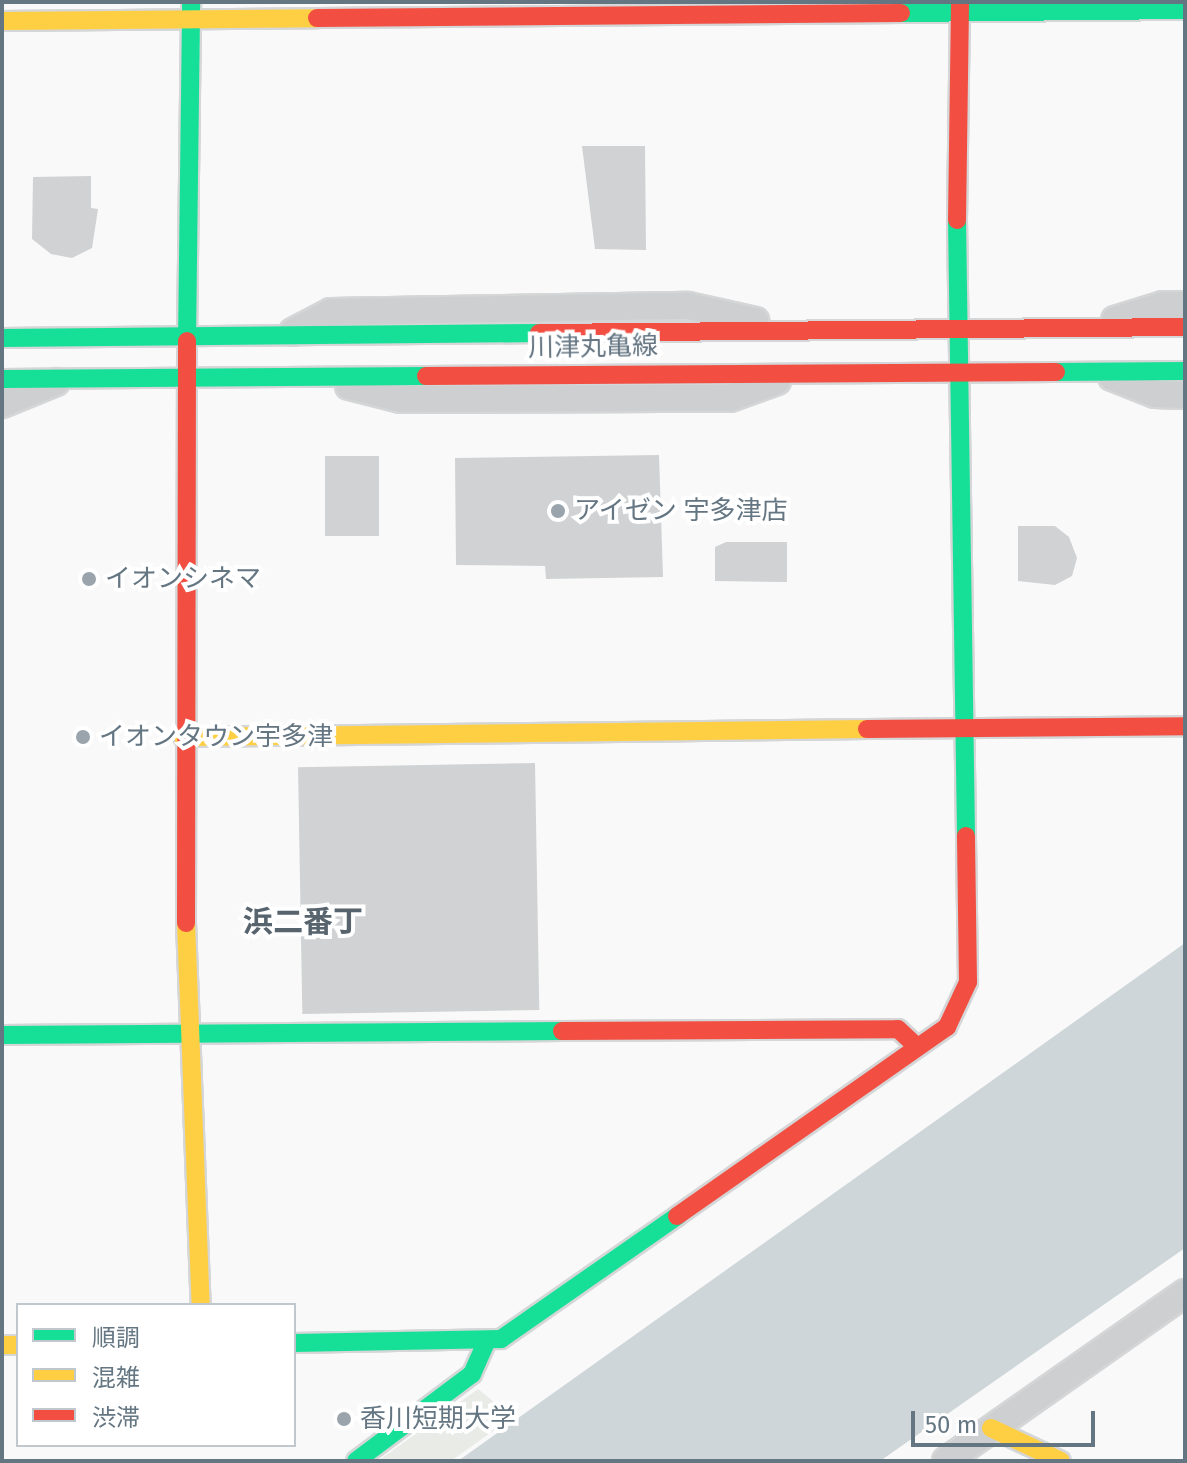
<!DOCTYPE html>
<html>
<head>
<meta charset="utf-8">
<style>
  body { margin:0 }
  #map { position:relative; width:1187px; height:1463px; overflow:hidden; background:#f9f9f9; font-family:"Fira Sans","Noto Sans JP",sans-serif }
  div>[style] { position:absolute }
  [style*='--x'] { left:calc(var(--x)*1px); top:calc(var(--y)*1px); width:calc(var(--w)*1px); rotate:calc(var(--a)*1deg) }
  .green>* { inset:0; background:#e8ebe6 }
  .water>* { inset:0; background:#ced6d9 }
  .building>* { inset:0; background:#d0d2d3; transform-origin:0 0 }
  .roads { filter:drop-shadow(2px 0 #d5d6d7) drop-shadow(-2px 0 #d5d6d7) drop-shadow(0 2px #d5d6d7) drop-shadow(0 -2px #d5d6d7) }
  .street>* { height:26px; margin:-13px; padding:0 13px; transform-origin:13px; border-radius:13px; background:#cecfd0 }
  .fast>* { height:18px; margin:-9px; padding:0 9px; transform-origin:9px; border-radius:9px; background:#16e098 }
  .slow>* { height:18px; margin:-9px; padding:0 9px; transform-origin:9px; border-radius:9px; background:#ffcf43 }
  .jam>* { height:18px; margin:-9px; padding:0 9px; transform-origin:9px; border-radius:9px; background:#f24e42 }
  .dots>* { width:22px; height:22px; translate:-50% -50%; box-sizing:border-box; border:4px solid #fff; border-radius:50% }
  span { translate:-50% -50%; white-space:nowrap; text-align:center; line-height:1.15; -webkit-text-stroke:8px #fff; paint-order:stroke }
  .street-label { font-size:26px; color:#657683 }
  .poi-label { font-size:26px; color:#657683 }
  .left { translate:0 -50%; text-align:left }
  .quarter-label { font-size:30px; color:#57646e; font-weight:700 }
  .frame { position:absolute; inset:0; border:4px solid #657683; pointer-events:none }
  .legend { position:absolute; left:16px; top:1303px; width:280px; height:144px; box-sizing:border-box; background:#fff; border:2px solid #c1c8cd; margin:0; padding:10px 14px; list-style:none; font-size:24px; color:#657683 }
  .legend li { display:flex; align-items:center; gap:16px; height:40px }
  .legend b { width:40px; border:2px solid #c1c8cd }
  .scale { position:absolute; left:911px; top:1411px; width:184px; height:36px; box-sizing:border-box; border:4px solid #657683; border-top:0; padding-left:10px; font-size:24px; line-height:28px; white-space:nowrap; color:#657683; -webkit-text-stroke:6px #fff; paint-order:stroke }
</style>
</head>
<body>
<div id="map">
  <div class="green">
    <div style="clip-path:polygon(478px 1389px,505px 1411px,507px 1421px,451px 1461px,378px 1461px)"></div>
  </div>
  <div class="water">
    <div style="clip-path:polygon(1185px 943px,1185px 1248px,880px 1461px,458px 1461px)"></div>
  </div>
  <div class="building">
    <div style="clip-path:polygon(582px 146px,645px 146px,646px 250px,595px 249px)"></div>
    <div style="clip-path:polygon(91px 176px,91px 208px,98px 209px,92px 248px,72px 258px,51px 254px,32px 239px,33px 177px)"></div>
    <div style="clip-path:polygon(659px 455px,663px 577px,546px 579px,545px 566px,456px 565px,455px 458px)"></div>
    <div style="left:379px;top:456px;width:80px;height:54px;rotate:90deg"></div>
    <div style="clip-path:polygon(1018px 526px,1055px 526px,1069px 537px,1077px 558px,1072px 576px,1055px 585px,1018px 581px)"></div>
    <div style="clip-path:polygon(726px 542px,787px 542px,787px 582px,715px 581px,715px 547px)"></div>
    <div style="left:535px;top:763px;width:247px;height:237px;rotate:89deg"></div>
  </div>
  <div class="roads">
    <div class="street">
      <div style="--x:1115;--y:320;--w:50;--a:-17.4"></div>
      <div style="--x:1163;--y:305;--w:22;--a:0"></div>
      <div style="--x:293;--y:332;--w:43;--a:-27.8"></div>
      <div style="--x:331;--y:312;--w:357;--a:-1"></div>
      <div style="--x:688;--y:306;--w:69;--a:12.6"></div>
      <div style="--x:1112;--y:377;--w:46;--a:21.6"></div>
      <div style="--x:1155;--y:394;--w:30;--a:2"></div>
      <div style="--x:349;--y:386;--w:54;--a:14"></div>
      <div style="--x:401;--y:399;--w:329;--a:-0.2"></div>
      <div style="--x:730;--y:398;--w:50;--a:-19.9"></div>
      <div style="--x:2;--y:404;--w:58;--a:-22.2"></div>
      <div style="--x:946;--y:1461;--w:292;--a:-35.1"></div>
    </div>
    <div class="fast">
      <div style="--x:901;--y:13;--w:284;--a:-0.6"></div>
      <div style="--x:957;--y:220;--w:616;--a:89.16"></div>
      <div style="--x:2;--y:338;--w:537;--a:-0.53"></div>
      <div style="--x:187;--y:341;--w:339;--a:-89.3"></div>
      <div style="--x:1056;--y:372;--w:129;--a:-0.4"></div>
      <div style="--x:2;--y:379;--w:424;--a:-0.4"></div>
      <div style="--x:2;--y:1035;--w:560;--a:-0.41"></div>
      <div style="--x:294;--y:1343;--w:207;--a:-1.1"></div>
      <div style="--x:501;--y:1339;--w:215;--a:-34.9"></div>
      <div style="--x:356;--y:1461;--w:145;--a:-36.9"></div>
      <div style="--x:472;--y:1374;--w:36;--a:-66"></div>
    </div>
    <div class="slow">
      <div style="--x:2;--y:21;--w:315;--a:-0.5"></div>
      <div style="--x:183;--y:737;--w:684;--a:-0.67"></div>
      <div style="--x:186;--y:923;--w:382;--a:87.8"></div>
      <div style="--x:2;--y:1345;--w:16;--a:0"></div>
      <div style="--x:991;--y:1428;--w:77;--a:25.2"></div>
    </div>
    <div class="jam">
      <div style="--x:317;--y:18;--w:584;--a:-0.49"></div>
      <div style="--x:957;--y:220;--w:218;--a:-89.2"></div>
      <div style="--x:539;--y:333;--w:646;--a:-0.53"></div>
      <div style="--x:426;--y:376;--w:630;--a:-0.36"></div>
      <div style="--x:867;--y:729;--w:318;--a:-0.5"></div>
      <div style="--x:186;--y:923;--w:582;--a:-89.9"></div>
      <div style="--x:562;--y:1031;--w:336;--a:-0.3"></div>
      <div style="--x:898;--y:1029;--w:26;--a:43"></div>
      <div style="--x:677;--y:1216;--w:330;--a:-35"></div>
      <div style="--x:947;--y:1027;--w:50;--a:-65"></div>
      <div style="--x:968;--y:982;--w:146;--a:-90.8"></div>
    </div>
  </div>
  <div class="dots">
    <div style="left:558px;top:511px;background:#99a4ac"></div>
    <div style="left:89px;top:579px;background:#99a4ac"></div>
    <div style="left:83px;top:737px;background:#99a4ac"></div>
    <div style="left:344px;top:1419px;background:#99a4ac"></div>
  </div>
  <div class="street-label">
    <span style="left:593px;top:347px;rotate:-1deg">川津丸亀線</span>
  </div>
  <div class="poi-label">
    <span class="left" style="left:574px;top:511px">アイゼン 宇多津店</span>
    <span class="left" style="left:105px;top:579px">イオンシネマ</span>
    <span class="left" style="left:99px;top:737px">イオンタウン宇多津</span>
    <span class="left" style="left:360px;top:1419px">香川短期大学</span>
  </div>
  <div class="quarter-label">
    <span style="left:303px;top:922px">浜二番丁</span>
  </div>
  <div class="frame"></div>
  <ul class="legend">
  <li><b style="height:10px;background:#16e098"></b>順調</li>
  <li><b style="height:10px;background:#ffcf43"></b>混雑</li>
  <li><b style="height:10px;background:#f24e42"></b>渋滞</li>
  </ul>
  <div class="scale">50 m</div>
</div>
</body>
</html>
